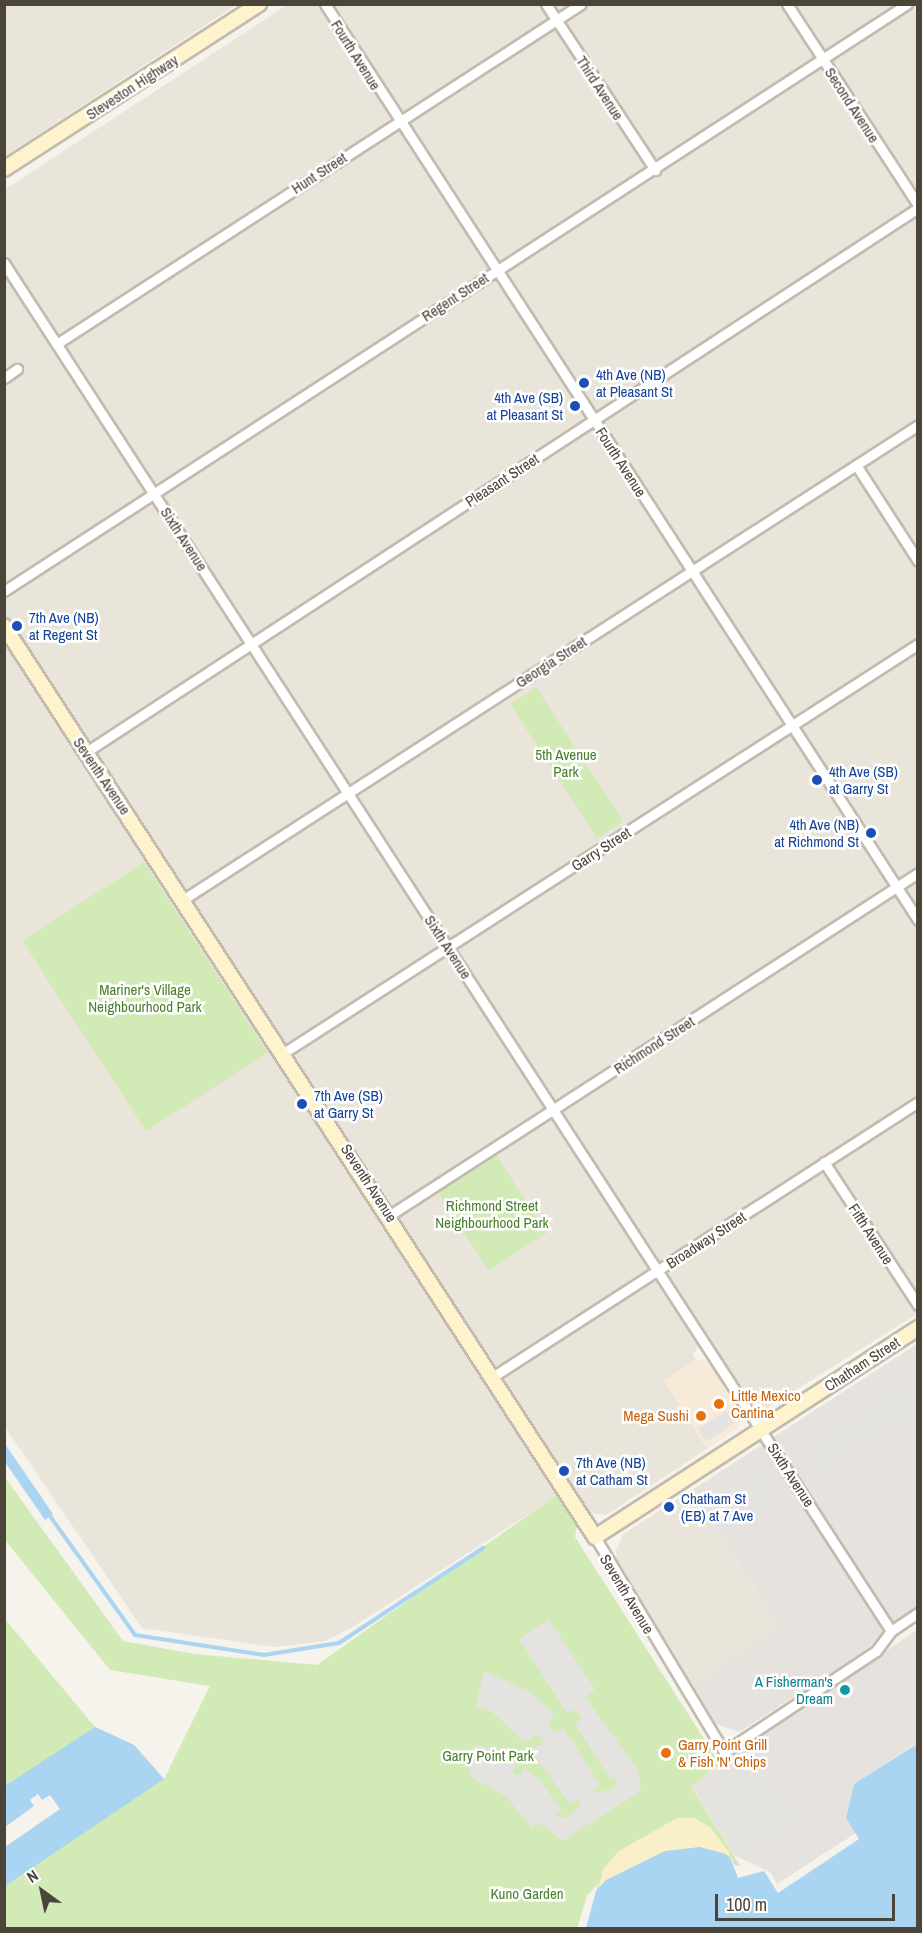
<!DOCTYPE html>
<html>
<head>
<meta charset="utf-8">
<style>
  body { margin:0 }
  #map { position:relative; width:922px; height:1933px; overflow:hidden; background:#f6f3ec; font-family:"Archivo Narrow",sans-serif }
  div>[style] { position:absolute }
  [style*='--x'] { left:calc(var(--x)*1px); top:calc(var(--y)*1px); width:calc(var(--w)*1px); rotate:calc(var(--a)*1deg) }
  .residential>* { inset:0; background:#eae5da }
  .commercial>* { inset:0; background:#f7ead8 }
  .industrial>* { inset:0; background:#e6e2dd }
  .green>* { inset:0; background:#d2eab5; transform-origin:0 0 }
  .sand>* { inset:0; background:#f9efc9 }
  .parking>* { inset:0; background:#e5e3e0; transform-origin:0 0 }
  .water>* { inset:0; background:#a9d4f2 }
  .pier>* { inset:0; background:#f6f3ec }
  .stream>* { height:4px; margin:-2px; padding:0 2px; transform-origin:2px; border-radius:2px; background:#a9d4f2 }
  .roads { filter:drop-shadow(2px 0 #c2bbae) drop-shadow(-2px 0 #c2bbae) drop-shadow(0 2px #c2bbae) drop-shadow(0 -2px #c2bbae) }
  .street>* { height:9px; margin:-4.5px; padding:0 4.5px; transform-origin:4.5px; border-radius:4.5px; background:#fff }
  .secondary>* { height:14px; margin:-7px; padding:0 7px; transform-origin:7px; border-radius:7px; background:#fff3cd }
  .dots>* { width:16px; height:16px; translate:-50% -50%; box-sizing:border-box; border:3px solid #fff; border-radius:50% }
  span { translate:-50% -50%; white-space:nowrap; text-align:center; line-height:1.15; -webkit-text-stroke:5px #fff; paint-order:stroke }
  .street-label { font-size:15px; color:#4b4439 }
  .transit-label { font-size:15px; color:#164399 }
  .left { translate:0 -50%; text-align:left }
  .right { translate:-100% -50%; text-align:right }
  .park-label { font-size:15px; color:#4a7f2a }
  .food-label { font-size:15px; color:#c56008 }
  .culture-label { font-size:15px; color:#0d838f }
  .frame { position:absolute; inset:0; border:6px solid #4b4439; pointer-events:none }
  .north { position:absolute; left:12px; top:1861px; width:60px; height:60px; -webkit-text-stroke:4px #fff; paint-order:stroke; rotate:327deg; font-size:16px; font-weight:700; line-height:24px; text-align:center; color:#4b4439 }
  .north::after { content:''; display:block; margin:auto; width:21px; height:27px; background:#4b4439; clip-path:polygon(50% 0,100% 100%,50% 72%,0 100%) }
  .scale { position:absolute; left:715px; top:1894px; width:180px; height:27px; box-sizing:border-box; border:3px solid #4b4439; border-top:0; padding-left:8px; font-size:18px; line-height:21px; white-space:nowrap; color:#4b4439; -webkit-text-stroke:4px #fff; paint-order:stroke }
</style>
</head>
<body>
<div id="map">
  <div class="residential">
    <div style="clip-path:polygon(5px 4px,236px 4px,236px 5px,5px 156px)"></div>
    <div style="clip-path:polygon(287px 5px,917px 5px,917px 1314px,767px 1408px,751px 1400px,708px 1339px,699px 1343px,693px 1355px,696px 1360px,664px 1380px,707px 1449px,606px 1515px,591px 1513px,571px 1487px,351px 1628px,325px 1641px,275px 1647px,142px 1628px,5px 1427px,4px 190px)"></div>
    <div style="clip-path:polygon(692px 1490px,781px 1627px,690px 1688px,617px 1571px,616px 1551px,623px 1534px)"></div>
  </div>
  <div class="commercial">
    <div style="clip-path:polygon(696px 1360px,710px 1361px,741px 1419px,737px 1429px,707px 1449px,664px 1380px)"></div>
  </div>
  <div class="industrial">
    <div style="clip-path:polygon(917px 1344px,917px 1626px,908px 1611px,860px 1655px,739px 1732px,715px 1724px,690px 1688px,780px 1626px,692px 1490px)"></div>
    <div style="clip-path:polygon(917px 1630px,917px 1743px,854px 1784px,846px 1818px,856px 1833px,777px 1884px,771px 1873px,734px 1855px,691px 1785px)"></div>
  </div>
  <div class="green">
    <div style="left:536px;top:687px;width:160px;height:31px;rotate:57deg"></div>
    <div style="left:144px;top:862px;width:227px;height:145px;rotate:57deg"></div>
    <div style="left:496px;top:1155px;width:93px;height:69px;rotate:57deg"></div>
    <div style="clip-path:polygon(4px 1476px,123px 1641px,194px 1654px,317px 1665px,558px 1494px,577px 1524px,575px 1537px,720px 1764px,691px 1786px,744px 1872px,606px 1880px,590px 1897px,580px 1928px,5px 1928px,5px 1619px,95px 1727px,134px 1745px,164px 1779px,210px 1686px,110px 1670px,5px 1540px)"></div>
  </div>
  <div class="sand">
    <div style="clip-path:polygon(677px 1818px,694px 1818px,710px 1827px,730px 1853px,728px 1858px,586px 1928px,604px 1868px,619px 1851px)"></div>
  </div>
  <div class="parking">
    <div style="clip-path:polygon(917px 1372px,917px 1413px,816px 1478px,799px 1451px)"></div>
    <div style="left:726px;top:1411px;width:15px;height:33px;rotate:58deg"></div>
    <div style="left:764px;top:1466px;width:36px;height:72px;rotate:56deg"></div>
    <div style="clip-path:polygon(549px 1619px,595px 1690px,585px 1697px,638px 1770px,641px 1791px,562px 1841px,541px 1823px,532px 1828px,506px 1796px,472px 1778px,469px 1769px,474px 1744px,490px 1749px,517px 1763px,512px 1772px,518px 1776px,525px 1768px,540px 1780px,562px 1810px,554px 1815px,566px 1818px,581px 1806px,577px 1800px,570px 1804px,531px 1751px,543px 1742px,537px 1734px,524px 1742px,492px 1712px,476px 1706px,484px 1671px,529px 1691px,554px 1714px,548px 1722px,554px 1733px,564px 1728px,600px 1785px,593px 1790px,596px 1794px,615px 1787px,616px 1776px,610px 1779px,575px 1724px,582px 1719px,575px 1709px,567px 1713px,519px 1639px)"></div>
    <div style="left:757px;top:1749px;width:84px;height:71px;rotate:57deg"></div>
  </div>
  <div class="water">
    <div style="clip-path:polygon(5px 1444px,53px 1514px,45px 1520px,5px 1462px)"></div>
    <div style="clip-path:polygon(95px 1727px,134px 1745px,164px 1779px,5px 1886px,5px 1786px)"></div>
    <div style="clip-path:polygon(917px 1744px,917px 1928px,580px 1928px,590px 1897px,606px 1880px,665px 1851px,700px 1847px,726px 1854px,744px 1872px,764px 1871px,778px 1893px,859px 1839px,846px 1818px,854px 1784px)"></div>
  </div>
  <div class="pier">
    <div style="clip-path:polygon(38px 1794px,42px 1800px,50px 1795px,60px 1809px,5px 1847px,5px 1827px,34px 1806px,30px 1800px)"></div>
    <div style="clip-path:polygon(729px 1855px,735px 1865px,764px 1871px,738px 1878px)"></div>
    <div style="clip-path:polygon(598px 1884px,586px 1928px,577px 1928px,587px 1896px)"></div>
  </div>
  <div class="stream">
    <div style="--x:47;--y:1512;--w:151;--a:54.4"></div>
    <div style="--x:135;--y:1635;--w:131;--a:8.8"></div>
    <div style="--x:264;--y:1655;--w:76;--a:-9.1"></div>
    <div style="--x:339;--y:1643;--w:173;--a:-33.4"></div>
  </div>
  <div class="roads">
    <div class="street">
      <div style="--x:325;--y:4;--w:1091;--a:57.08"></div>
      <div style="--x:546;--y:4;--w:199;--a:56.7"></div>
      <div style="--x:787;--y:4;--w:240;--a:56.9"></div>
      <div style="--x:4;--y:263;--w:1630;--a:57.04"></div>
      <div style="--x:58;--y:343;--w:623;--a:-32.95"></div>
      <div style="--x:4;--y:378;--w:16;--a:-35"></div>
      <div style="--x:856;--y:465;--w:114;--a:57.1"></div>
      <div style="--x:4;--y:591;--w:1077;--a:-33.03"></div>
      <div style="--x:86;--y:752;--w:994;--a:-33.18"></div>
      <div style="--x:184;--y:899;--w:874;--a:-32.85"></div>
      <div style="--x:285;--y:1052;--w:753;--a:-32.8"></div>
      <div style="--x:824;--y:1162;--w:171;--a:56.7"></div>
      <div style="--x:390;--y:1215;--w:629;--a:-32.93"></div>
      <div style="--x:494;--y:1376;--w:505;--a:-32.87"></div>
      <div style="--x:595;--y:1537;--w:251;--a:59"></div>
      <div style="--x:724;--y:1752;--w:182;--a:-33.6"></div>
      <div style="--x:876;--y:1651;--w:25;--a:-53"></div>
      <div style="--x:891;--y:1631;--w:32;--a:-34"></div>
    </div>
    <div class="secondary">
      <div style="--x:4;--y:169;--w:304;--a:-32.9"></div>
      <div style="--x:4;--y:626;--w:1086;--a:57.03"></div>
      <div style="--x:595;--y:1537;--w:385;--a:-32.9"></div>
    </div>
  </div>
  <div class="dots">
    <div style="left:584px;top:383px;background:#1a4fb4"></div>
    <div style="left:575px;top:406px;background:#1a4fb4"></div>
    <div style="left:17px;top:626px;background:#1a4fb4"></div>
    <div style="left:817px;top:780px;background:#1a4fb4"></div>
    <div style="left:871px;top:833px;background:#1a4fb4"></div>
    <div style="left:302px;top:1104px;background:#1a4fb4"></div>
    <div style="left:719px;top:1404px;background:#e8710a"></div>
    <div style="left:701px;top:1416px;background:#e8710a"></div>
    <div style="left:564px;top:1471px;background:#1a4fb4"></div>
    <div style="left:669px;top:1507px;background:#1a4fb4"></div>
    <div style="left:845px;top:1690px;background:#0f9aa8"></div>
    <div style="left:666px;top:1753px;background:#e8710a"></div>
  </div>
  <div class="street-label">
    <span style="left:356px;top:55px;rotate:58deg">Fourth Avenue</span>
    <span style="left:132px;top:87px;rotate:-33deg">Steveston Highway</span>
    <span style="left:600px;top:88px;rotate:57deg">Third Avenue</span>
    <span style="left:852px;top:105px;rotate:57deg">Second Avenue</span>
    <span style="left:319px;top:173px;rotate:-33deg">Hunt Street</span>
    <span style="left:455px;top:297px;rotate:-33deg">Regent Street</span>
    <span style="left:621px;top:462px;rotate:57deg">Fourth Avenue</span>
    <span style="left:502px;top:480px;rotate:-33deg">Pleasant Street</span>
    <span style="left:184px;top:539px;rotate:57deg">Sixth Avenue</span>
    <span style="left:551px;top:662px;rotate:-33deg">Georgia Street</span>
    <span style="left:102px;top:776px;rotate:56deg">Seventh Avenue</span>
    <span style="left:601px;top:849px;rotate:-33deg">Garry Street</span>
    <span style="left:448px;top:947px;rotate:57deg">Sixth Avenue</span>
    <span style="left:654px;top:1045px;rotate:-33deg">Richmond Street</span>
    <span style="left:369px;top:1183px;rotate:57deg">Seventh Avenue</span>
    <span style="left:871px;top:1234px;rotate:57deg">Fifth Avenue</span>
    <span style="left:706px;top:1240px;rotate:-33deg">Broadway Street</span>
    <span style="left:862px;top:1364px;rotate:-33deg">Chatham Street</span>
    <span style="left:791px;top:1475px;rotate:57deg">Sixth Avenue</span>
    <span style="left:627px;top:1594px;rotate:59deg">Seventh Avenue</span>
  </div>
  <div class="transit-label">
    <span class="left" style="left:596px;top:383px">4th Ave (NB)<br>at Pleasant St</span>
    <span class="right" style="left:563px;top:406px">4th Ave (SB)<br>at Pleasant St</span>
    <span class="left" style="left:29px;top:626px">7th Ave (NB)<br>at Regent St</span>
    <span class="left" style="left:829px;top:780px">4th Ave (SB)<br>at Garry St</span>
    <span class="right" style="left:859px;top:833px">4th Ave (NB)<br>at Richmond St</span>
    <span class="left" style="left:314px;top:1104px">7th Ave (SB)<br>at Garry St</span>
    <span class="left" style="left:576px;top:1471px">7th Ave (NB)<br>at Catham St</span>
    <span class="left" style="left:681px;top:1507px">Chatham St<br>(EB) at 7 Ave</span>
  </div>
  <div class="park-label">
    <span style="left:566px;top:763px">5th Avenue<br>Park</span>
    <span style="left:145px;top:998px">Mariner's Village<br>Neighbourhood Park</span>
    <span style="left:492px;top:1214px">Richmond Street<br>Neighbourhood Park</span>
    <span style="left:488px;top:1756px">Garry Point Park</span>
    <span style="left:527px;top:1894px">Kuno Garden</span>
  </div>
  <div class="food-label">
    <span class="left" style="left:731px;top:1404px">Little Mexico<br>Cantina</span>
    <span class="right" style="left:689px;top:1416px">Mega Sushi</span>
    <span class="left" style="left:678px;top:1753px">Garry Point Grill<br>&amp; Fish 'N' Chips</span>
  </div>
  <div class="culture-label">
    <span class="right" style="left:833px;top:1690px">A Fisherman's<br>Dream</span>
  </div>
  <div class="frame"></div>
  <div class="north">N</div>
  <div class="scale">100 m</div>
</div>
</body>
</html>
